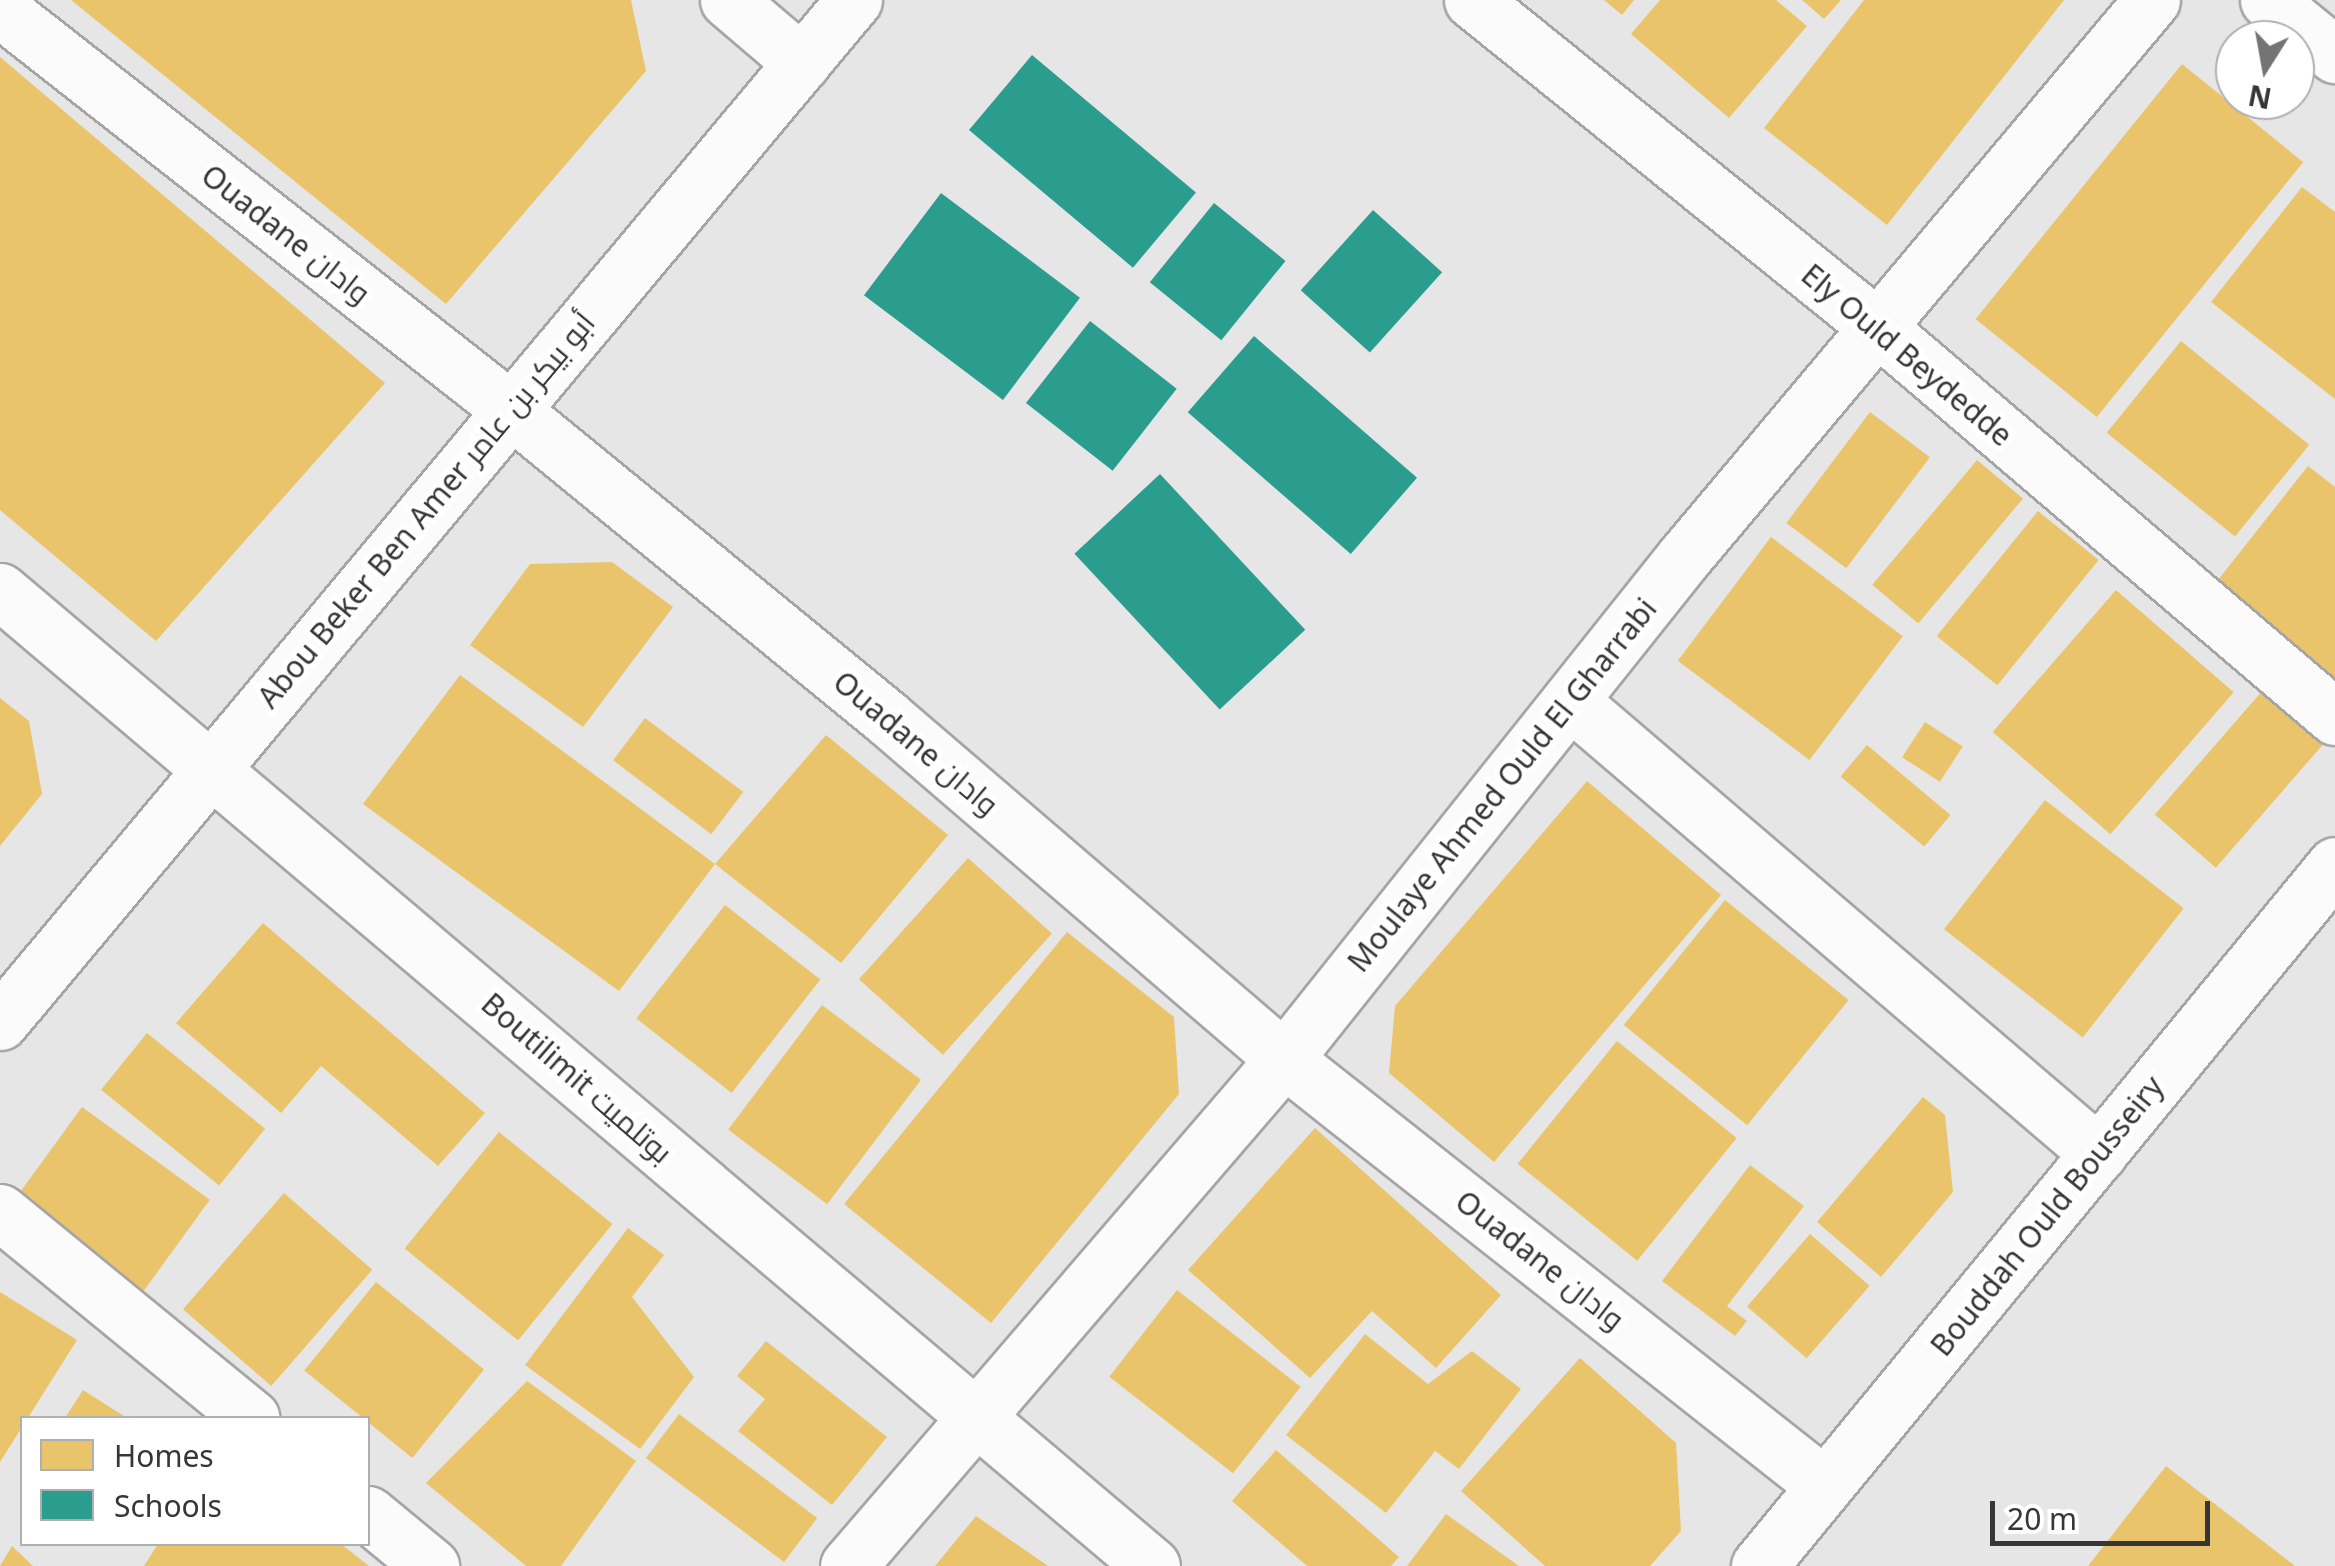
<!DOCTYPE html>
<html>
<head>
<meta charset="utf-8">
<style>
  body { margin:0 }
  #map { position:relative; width:2335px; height:1566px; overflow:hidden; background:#e7e6e7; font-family:"Noto Sans",Cairo,sans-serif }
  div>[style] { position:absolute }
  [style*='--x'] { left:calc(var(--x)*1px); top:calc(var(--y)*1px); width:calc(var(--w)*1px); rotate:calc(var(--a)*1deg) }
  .homes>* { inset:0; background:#e9c46a; transform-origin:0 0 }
  .schools>* { inset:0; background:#2a9d8f; transform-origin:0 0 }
  .roads { filter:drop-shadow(2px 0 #a6a5a6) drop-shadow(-2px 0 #a6a5a6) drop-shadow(0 2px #a6a5a6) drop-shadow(0 -2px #a6a5a6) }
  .minor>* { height:55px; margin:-27.5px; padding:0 27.5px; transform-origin:27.5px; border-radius:27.5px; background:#fbfbfb }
  .tertiary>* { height:55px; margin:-27.5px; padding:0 27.5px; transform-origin:27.5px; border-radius:27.5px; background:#fbfbfb }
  span { translate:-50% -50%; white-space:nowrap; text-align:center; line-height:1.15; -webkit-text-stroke:10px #fff; paint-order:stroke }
  .street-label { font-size:30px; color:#363637 }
  .legend { position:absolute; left:20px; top:1416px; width:350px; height:130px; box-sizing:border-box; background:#fff; border:2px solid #afafaf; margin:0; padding:12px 18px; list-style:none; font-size:30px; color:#363637 }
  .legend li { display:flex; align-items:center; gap:20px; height:50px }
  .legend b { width:50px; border:2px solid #afafaf }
  .north { position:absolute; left:2215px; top:20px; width:100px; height:100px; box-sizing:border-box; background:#fff; border:2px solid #afafaf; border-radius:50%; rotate:191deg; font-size:28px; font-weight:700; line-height:40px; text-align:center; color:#363637 }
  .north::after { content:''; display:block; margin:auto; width:35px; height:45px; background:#747475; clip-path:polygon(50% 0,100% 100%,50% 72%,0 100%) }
  .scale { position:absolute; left:1990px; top:1501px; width:220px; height:45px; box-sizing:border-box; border:5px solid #363637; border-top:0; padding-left:12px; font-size:30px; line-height:35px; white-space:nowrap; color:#363637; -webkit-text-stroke:8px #fff; paint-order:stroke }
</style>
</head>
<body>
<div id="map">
  <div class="homes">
    <div style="clip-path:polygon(71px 0,631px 0,646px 71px,446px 304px)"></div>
    <div style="clip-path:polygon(1604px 0,1634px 0,1622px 15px)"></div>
    <div style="clip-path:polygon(1660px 0,1776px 0,1807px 26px,1729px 118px,1631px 34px)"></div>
    <div style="clip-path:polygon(1802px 0,1841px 0,1824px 19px)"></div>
    <div style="clip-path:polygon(1864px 0,2064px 0,1887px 225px,1764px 128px)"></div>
    <div style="clip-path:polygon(0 57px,385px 383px,156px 641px,0 510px)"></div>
    <div style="left:2182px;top:64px;width:156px;height:328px;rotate:39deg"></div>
    <div style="clip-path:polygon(2302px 187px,2335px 212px,2335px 399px,2211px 302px)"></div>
    <div style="left:2181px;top:341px;width:165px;height:118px;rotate:39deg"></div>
    <div style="left:1870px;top:412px;width:75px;height:139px;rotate:37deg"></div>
    <div style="left:1977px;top:460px;width:60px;height:163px;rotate:40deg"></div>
    <div style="clip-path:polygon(2308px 466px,2335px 487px,2335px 679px,2214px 585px)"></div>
    <div style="left:2038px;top:511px;width:78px;height:161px;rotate:39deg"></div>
    <div style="left:1771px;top:537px;width:165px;height:155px;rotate:37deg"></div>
    <div style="clip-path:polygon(612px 562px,673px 607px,583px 727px,470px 645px,530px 564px)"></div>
    <div style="left:2116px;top:590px;width:156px;height:188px;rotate:41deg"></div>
    <div style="clip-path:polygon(460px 675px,715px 864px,826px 735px,948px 835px,841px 963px,715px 864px,619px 991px,363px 804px)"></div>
    <div style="left:2263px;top:690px;width:81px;height:165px;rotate:41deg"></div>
    <div style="clip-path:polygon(0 698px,29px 721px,42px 794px,0 846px)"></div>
    <div style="left:645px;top:718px;width:123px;height:53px;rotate:37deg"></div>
    <div style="left:1925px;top:722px;width:45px;height:42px;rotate:33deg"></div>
    <div style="left:1867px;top:745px;width:109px;height:41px;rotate:40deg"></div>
    <div style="clip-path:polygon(1587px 781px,1721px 895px,1494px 1162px,1389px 1073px,1395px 1006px)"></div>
    <div style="left:2045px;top:800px;width:176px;height:164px;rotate:38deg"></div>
    <div style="left:968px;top:858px;width:113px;height:163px;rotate:42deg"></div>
    <div style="left:1725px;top:900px;width:159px;height:161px;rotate:39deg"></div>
    <div style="left:725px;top:905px;width:121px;height:144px;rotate:38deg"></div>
    <div style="clip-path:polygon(263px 923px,485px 1113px,438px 1166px,321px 1066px,281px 1113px,176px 1023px)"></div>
    <div style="clip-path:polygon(1067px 932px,1174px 1017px,1179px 1094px,991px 1323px,844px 1204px)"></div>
    <div style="left:822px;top:1005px;width:124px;height:156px;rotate:37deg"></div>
    <div style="left:147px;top:1033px;width:152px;height:73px;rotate:39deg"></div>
    <div style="left:1617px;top:1041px;width:154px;height:158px;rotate:39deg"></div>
    <div style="clip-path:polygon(1923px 1097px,1945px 1115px,1953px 1192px,1881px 1277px,1817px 1222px)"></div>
    <div style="left:82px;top:1107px;width:158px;height:133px;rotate:36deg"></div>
    <div style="clip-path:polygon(1315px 1128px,1501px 1295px,1436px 1368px,1372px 1311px,1310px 1378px,1188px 1270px)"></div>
    <div style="left:499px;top:1132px;width:146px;height:150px;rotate:39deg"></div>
    <div style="clip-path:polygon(1750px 1165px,1804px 1206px,1727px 1306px,1747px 1321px,1735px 1336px,1662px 1281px)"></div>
    <div style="left:284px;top:1193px;width:117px;height:154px;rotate:41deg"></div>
    <div style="clip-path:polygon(628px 1228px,664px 1255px,632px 1297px,694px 1377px,640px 1449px,525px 1365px)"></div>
    <div style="left:1810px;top:1234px;width:79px;height:96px;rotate:41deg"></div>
    <div style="left:376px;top:1282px;width:139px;height:114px;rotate:39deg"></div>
    <div style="left:1177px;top:1290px;width:157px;height:110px;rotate:38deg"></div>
    <div style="clip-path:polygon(0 1292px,77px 1340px,0 1462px)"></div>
    <div style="clip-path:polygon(1365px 1334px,1428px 1384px,1472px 1351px,1521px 1389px,1459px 1469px,1435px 1451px,1386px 1513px,1286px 1435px)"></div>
    <div style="clip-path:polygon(766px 1341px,887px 1437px,832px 1505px,738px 1431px,765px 1399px,737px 1376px)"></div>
    <div style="clip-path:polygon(1580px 1358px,1676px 1443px,1681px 1531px,1650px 1566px,1545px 1566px,1461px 1491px)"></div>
    <div style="clip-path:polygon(527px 1381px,636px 1461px,561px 1566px,526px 1566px,426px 1483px)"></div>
    <div style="clip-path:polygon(83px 1390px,127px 1418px,65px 1418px)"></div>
    <div style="left:679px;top:1414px;width:173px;height:55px;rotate:37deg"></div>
    <div style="clip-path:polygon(1276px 1450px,1399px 1557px,1391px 1566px,1307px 1566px,1232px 1501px)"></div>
    <div style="clip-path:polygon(2166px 1466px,2295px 1566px,2088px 1566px)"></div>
    <div style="clip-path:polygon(1446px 1514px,1519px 1566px,1407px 1566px)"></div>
    <div style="clip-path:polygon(976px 1516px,1048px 1566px,935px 1566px)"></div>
    <div style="clip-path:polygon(158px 1544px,341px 1544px,369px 1566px,144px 1566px)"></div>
    <div style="clip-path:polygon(12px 1546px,33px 1566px,0 1566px)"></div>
  </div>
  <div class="schools">
    <div style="left:1032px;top:55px;width:214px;height:98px;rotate:40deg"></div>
    <div style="left:941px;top:193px;width:174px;height:128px;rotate:37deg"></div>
    <div style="left:1214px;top:203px;width:92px;height:102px;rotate:39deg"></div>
    <div style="left:1373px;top:210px;width:93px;height:108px;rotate:42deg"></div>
    <div style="left:1090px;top:321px;width:110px;height:104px;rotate:38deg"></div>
    <div style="left:1254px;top:336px;width:216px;height:101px;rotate:41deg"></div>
    <div style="left:1160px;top:474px;width:213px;height:117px;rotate:47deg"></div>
  </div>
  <div class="roads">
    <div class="minor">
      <div style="--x:728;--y:0;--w:97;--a:40.4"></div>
      <div style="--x:1472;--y:0;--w:519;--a:38.9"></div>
      <div style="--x:1876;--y:326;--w:603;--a:40.43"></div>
      <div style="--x:2268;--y:0;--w:87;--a:39.4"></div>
      <div style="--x:0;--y:9;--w:650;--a:38.12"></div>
      <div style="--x:511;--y:410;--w:485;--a:39.3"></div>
      <div style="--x:886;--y:717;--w:525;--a:40.67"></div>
      <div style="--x:1284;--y:1059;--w:689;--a:38.28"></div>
      <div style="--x:0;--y:591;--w:1509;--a:40.24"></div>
      <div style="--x:1570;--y:701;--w:696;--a:40.57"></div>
      <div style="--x:0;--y:1212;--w:325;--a:39.3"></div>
      <div style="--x:368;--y:1514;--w:82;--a:39.5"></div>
      <div style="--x:848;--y:1566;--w:669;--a:-49.31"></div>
      <div style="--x:1284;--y:1059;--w:643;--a:-51.44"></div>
      <div style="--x:1685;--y:556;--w:726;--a:-49.97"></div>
      <div style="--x:1759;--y:1566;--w:907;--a:-50.59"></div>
    </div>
    <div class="tertiary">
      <div style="--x:0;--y:1022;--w:1332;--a:-50.12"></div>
    </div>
  </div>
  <div class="street-label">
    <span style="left:286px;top:234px;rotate:38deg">Ouadane وادان</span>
    <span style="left:1907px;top:355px;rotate:40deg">Ely Ould Beydedde</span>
    <span style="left:426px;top:510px;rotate:-50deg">Abou Beker Ben Amer أبو بيكر بن عامر</span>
    <span style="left:916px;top:743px;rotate:40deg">Ouadane وادان</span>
    <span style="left:1502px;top:785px;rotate:-51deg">Moulaye Ahmed Ould El Gharrabi</span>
    <span style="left:577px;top:1078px;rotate:41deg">Boutilimit بوتلميت</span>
    <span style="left:2047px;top:1216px;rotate:-51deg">Bouddah Ould Bousseiry</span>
    <span style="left:1540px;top:1260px;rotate:38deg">Ouadane وادان</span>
  </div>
  <ul class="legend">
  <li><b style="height:28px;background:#e9c46a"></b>Homes</li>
  <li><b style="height:28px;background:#2a9d8f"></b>Schools</li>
  </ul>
  <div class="north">N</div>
  <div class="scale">20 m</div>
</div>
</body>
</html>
